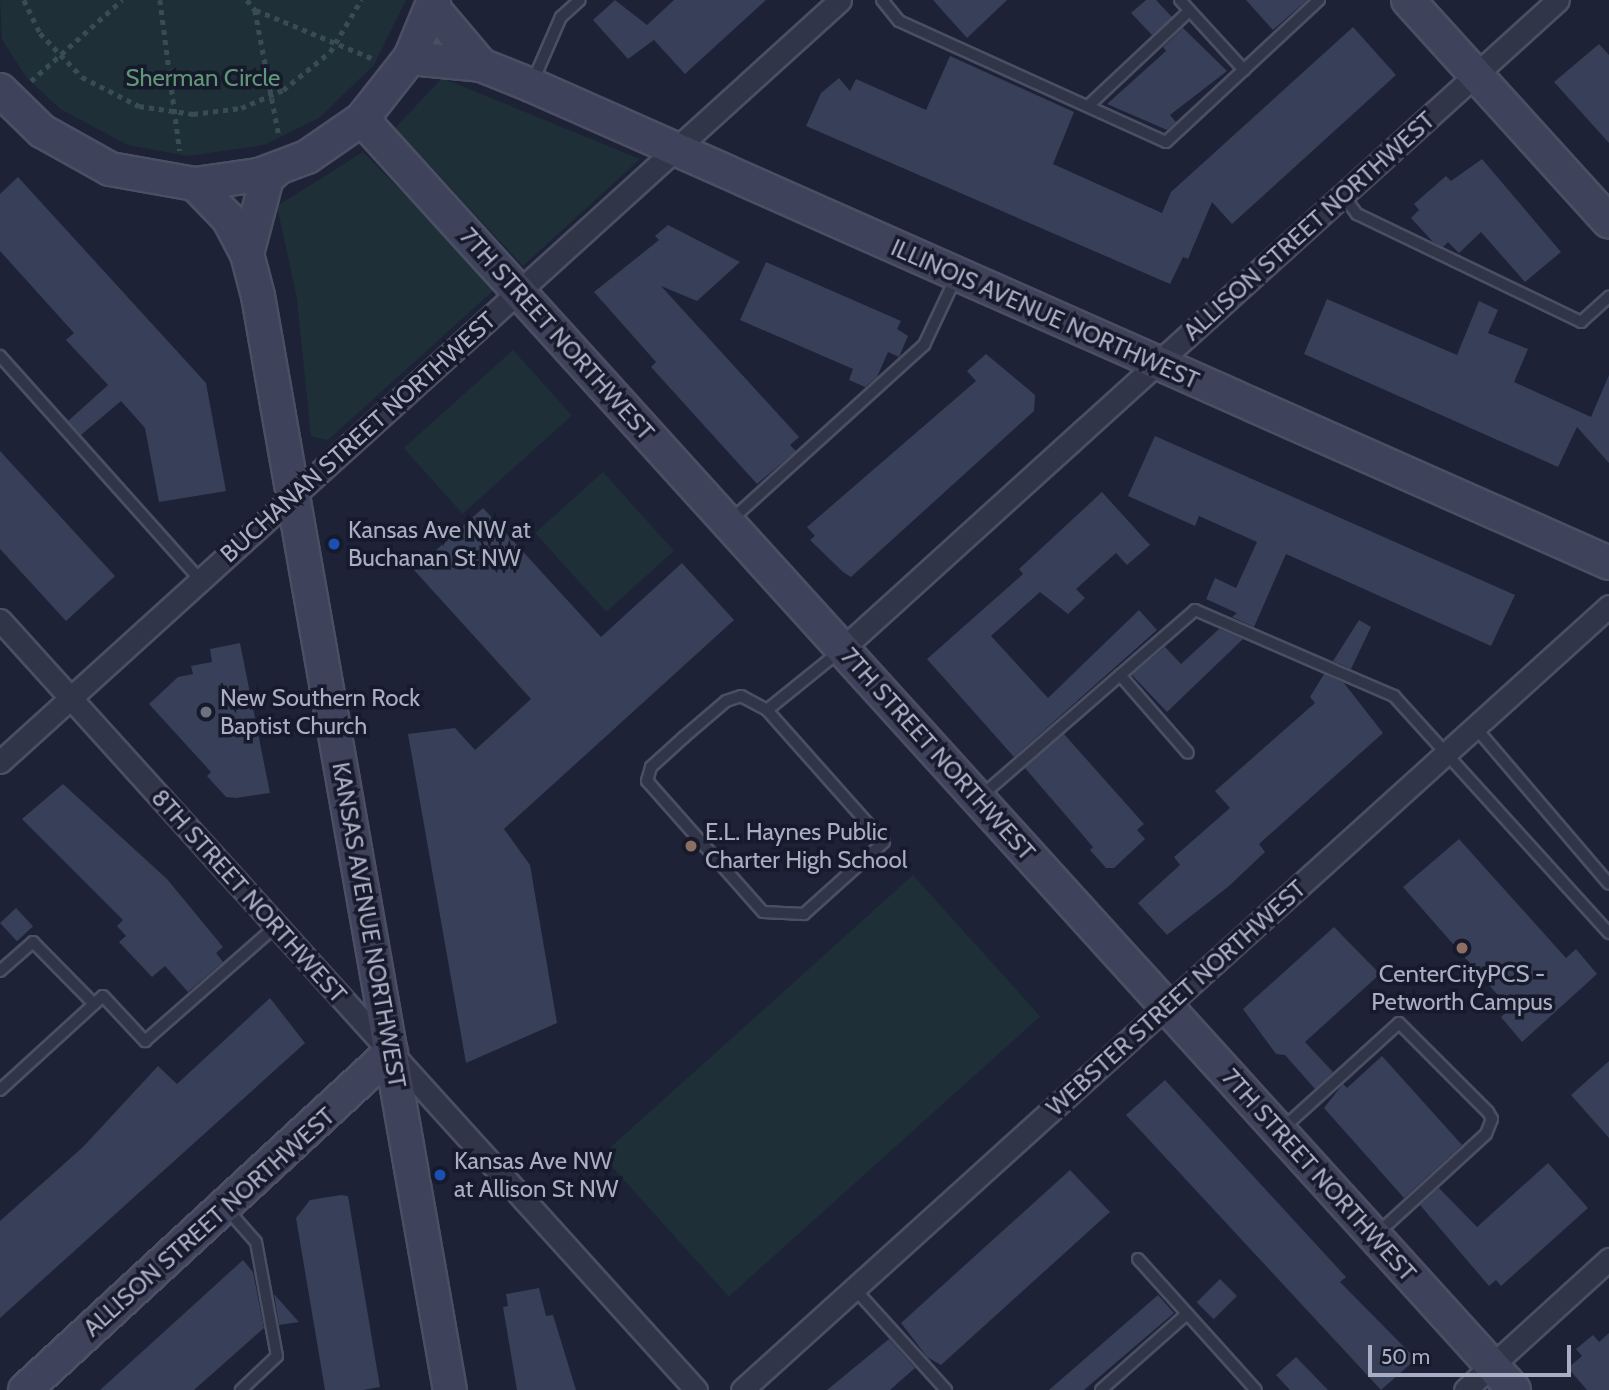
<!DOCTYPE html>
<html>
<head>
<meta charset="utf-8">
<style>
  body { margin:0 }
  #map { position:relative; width:1609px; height:1390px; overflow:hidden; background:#1d2237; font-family:Cabin,sans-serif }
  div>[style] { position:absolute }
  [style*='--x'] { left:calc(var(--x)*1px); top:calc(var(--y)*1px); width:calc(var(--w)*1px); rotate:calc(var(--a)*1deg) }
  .green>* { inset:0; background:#1e2f38; transform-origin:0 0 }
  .building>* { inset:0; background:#383f58; transform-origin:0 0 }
  .path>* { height:4.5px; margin-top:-2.25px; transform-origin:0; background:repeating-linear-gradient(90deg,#394b53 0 5px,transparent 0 10px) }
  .roads { filter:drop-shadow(2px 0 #4b4f63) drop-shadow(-2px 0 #4b4f63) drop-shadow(0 2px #4b4f63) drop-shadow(0 -2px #4b4f63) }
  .lane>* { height:10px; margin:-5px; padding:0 5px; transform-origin:5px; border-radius:5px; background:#303547 }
  .street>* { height:21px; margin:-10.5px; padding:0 10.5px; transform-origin:10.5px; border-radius:10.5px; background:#303547 }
  .secondary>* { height:32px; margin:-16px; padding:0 16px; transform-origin:16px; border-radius:16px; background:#3e425b }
  .dots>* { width:19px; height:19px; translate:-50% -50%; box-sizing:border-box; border:4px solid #161a2b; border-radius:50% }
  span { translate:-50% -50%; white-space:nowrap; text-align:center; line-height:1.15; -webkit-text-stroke:7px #161a2b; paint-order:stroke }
  .park-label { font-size:24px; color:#609778 }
  .street-label { font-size:24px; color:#a9aec5 }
  .poi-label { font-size:24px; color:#a9aec5 }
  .left { translate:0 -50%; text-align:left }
  .scale { position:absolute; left:1368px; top:1345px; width:203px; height:32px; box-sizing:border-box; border:4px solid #a9aec5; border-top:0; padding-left:9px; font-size:21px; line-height:24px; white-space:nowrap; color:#a9aec5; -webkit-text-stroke:5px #161a2b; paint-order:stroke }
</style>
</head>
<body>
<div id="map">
  <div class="green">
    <div style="clip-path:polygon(0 0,406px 0,374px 65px,319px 118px,264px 145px,188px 156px,128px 145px,60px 109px,27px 78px,2px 40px)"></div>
    <div style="clip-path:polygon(442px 78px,640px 159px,523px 266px,395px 128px)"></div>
    <div style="clip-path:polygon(363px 152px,496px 288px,328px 440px,311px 436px,297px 299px,277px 206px)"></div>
    <div style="left:513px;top:350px;width:88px;height:147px;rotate:48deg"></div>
    <div style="left:603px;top:472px;width:106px;height:91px;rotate:48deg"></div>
    <div style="left:913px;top:875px;width:190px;height:419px;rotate:48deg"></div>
  </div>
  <div class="building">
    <div style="clip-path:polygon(615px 0,647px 25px,674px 0,766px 0,685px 74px,654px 40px,628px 59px,593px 20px)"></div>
    <div style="clip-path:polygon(933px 0,1007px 0,967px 38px)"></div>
    <div style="clip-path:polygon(1146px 0,1156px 0,1172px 17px,1152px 35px,1131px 13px)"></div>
    <div style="clip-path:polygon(1246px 0,1307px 0,1273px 30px)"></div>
    <div style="clip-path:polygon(1353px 27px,1396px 75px,1232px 224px,1212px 202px,1188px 259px,1183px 257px,1170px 284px,806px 126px,821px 93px,839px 78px,850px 91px,856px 79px,926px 110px,950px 56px,1074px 112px,1053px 164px,1162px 213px,1171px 192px)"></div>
    <div style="clip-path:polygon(1183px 28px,1227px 71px,1170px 115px,1176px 122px,1167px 130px,1107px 104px,1166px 51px,1163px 47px)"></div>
    <div style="clip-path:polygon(1599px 44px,1609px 55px,1609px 143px,1554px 82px)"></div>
    <div style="clip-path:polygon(1482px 159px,1561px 252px,1525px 282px,1481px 232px,1459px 253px,1448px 242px,1443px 247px,1433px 242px,1411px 218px,1419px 210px,1414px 204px,1446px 176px,1451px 181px)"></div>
    <div style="clip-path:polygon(18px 177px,206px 383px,226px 491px,159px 502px,145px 428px,121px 401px,81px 435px,68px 421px,108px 385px,66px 340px,74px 333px,0 251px,0 194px)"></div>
    <div style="clip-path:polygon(668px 225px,740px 262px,697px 301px,661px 286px,799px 437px,790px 445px,796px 451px,757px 484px,651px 367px,656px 362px,594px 292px,659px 240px,655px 236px)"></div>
    <div style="clip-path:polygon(766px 262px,901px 321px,897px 329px,908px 336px,899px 357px,888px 352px,877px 377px,865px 387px,849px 380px,853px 369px,740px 320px)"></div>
    <div style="clip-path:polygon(1327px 299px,1457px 355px,1479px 301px,1498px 310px,1488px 333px,1528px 349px,1514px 382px,1591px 417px,1609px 375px,1609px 463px,1577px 427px,1558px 467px,1304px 354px)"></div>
    <div style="clip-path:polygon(986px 354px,1035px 395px,1034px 411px,851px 577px,843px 572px,810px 540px,815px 536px,807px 527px,976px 381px,967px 371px)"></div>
    <div style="clip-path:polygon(1155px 436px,1515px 595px,1491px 646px,1286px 554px,1254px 627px,1232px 617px,1237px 613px,1206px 599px,1215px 578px,1236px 588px,1257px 542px,1199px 516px,1195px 526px,1128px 496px)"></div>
    <div style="clip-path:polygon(0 451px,115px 576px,66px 621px,0 549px)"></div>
    <div style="clip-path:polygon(1102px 492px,1150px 545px,1127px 565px,1116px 553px,1076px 589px,1085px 598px,1068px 614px,1040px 592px,991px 636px,1048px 698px,1139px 610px,1157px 630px,1014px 757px,927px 659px,1023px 574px,1019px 569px)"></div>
    <div style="clip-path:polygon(483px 508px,601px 637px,682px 563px,734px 620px,504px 829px,530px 865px,557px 1023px,466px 1063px,408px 734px,455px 728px,475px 750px,531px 699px,414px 570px)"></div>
    <div style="clip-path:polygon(1359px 620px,1371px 627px,1351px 669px,1333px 661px)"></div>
    <div style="clip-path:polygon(1219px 629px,1243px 639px,1167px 712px,1132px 675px,1165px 647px,1181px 664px)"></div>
    <div style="clip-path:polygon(240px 643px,270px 793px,236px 798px,226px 797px,207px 776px,211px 772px,149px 704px,178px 677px,193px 674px,191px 666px,212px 662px,210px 649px)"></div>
    <div style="clip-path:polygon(1324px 674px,1344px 683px,1383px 733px,1259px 844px,1265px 852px,1229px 886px,1167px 935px,1138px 903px,1180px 865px,1174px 857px,1230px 808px,1215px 791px,1315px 703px,1310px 697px)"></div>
    <div style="clip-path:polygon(1064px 734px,1144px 824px,1137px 830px,1145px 839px,1114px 868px,1106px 868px,1090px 850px,1093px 847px,1025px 768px)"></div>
    <div style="clip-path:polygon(63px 784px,167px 879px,223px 947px,216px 953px,223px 962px,188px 992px,165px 966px,152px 977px,119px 942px,126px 936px,117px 926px,123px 920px,22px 819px)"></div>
    <div style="clip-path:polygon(1459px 839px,1566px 958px,1576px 949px,1597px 974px,1522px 1042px,1501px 1017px,1510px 1009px,1403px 887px)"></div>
    <div style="left:16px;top:908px;width:25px;height:22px;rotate:47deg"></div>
    <div style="clip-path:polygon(1334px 927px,1380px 974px,1305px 1042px,1333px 1072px,1315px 1089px,1285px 1055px,1276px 1054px,1243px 1009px)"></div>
    <div style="clip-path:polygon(270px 998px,305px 1043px,0 1318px,0 1221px,83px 1147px,158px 1066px,177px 1084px)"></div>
    <div style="clip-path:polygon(1382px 1056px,1462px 1145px,1404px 1198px,1324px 1108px,1343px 1084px,1347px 1088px)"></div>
    <div style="clip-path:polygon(1609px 1061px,1609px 1138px,1571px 1095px)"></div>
    <div style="clip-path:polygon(1165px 1080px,1346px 1277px,1340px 1282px,1416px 1359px,1381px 1390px,1126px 1115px)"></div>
    <div style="clip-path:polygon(1548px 1163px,1588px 1208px,1501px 1286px,1496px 1280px,1489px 1286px,1420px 1205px,1439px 1188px,1477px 1227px)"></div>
    <div style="clip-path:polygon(1070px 1170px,1110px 1212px,941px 1365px,927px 1357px,901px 1323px)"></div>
    <div style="clip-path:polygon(341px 1195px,348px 1196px,380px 1387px,363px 1390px,325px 1390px,296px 1218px,310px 1200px)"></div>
    <div style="clip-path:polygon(243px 1260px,253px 1272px,264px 1328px,194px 1390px,100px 1390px)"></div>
    <div style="left:1220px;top:1279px;width:24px;height:33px;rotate:45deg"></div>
    <div style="clip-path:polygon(539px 1288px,546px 1316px,553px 1315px,576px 1390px,517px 1390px,503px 1307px,508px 1306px,506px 1294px)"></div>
    <div style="clip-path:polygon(274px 1294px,281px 1302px,299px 1322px,279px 1325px)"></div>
    <div style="clip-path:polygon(1158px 1295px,1174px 1313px,1084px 1390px,1049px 1390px)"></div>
    <div style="clip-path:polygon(1609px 1333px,1609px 1390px,1587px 1390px,1568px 1368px,1582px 1356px,1576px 1349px,1593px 1335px,1599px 1342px)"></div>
    <div style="clip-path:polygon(889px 1339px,915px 1368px,890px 1390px,827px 1390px)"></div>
    <div style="clip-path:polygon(1296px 1357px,1328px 1390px,1290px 1390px,1276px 1375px)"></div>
  </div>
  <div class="path">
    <div style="--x:24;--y:0;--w:37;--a:64"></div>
    <div style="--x:40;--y:33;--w:61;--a:46.3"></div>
    <div style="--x:82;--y:77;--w:64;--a:27"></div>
    <div style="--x:139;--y:106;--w:55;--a:8.4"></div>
    <div style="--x:193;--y:114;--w:48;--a:-7.1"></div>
    <div style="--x:241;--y:108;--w:46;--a:-23.2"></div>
    <div style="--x:283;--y:90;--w:60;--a:-39"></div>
    <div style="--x:330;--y:52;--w:61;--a:-59.2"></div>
    <div style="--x:160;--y:0;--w:152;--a:82.5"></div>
    <div style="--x:247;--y:0;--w:13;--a:51"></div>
    <div style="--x:255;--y:10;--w:128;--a:79.2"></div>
    <div style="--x:256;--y:10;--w:128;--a:22.6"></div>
    <div style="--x:31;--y:81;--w:122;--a:-41.7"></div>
  </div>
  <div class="roads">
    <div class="lane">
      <div style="--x:882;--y:0;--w:27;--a:51"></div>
      <div style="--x:899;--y:21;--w:293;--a:24.4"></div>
      <div style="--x:1166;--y:142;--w:209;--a:-42.9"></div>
      <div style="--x:1180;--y:0;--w:95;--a:47.6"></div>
      <div style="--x:533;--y:81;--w:70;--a:-66.4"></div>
      <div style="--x:561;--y:17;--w:25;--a:-42"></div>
      <div style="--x:1088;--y:106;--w:139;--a:-43.2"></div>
      <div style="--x:1343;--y:195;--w:24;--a:54"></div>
      <div style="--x:1357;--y:214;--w:249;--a:25.7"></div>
      <div style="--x:1581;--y:322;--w:38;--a:-42"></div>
      <div style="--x:0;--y:356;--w:302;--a:48.2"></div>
      <div style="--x:731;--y:520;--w:261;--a:-42.2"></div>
      <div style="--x:924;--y:345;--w:77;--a:-64.8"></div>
      <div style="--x:1120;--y:675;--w:103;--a:48.9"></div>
      <div style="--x:741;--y:696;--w:30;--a:28"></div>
      <div style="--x:767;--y:710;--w:176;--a:48.4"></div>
      <div style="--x:884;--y:842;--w:108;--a:138"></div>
      <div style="--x:804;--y:914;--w:41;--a:-177.2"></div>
      <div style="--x:763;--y:912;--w:175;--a:-131.5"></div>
      <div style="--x:647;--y:781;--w:15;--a:-74"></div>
      <div style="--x:651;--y:767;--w:45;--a:-42.3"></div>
      <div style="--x:684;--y:737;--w:55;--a:-40.6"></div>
      <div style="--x:726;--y:701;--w:16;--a:-18"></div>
      <div style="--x:767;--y:710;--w:94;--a:-38.9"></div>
      <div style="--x:1475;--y:727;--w:206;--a:49.5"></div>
      <div style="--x:980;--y:797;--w:285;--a:-41"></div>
      <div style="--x:1195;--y:610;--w:217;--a:23.4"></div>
      <div style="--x:1394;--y:696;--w:320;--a:47.8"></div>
      <div style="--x:0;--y:971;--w:44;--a:-41.3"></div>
      <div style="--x:33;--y:942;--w:87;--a:45.5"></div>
      <div style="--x:0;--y:1090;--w:139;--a:-42.4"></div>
      <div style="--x:103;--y:996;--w:62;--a:47"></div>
      <div style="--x:145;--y:1041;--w:174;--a:-41.3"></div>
      <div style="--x:1281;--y:1130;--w:159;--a:-42.2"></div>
      <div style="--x:1399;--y:1023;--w:126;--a:45"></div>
      <div style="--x:1488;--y:1112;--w:8;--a:60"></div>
      <div style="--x:1492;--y:1119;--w:16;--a:112"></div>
      <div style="--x:1486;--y:1134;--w:148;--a:137.5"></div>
      <div style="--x:226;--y:1208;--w:45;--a:48.6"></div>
      <div style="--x:256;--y:1242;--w:116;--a:79.6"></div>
      <div style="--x:277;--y:1356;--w:50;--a:136.6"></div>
      <div style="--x:1138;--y:1259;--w:176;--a:48"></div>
      <div style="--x:853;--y:1287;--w:139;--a:47.9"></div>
      <div style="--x:1101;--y:1390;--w:115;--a:-41.5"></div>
    </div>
    <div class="street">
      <div style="--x:0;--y:620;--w:1038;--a:47.89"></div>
      <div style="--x:842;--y:649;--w:966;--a:-42.19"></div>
      <div style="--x:0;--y:762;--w:1134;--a:-42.21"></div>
      <div style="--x:742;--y:1390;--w:1169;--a:-42.12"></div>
      <div style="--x:1465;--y:1390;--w:195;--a:-42.3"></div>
    </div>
    <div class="secondary">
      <div style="--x:1408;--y:0;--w:299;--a:47.8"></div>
      <div style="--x:432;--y:7;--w:76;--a:49.8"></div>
      <div style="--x:410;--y:58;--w:71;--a:5.6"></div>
      <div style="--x:481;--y:65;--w:54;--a:21.8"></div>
      <div style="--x:531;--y:85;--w:1179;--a:23.91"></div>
      <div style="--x:0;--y:90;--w:59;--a:44.3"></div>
      <div style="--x:42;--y:131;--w:78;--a:29.2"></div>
      <div style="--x:110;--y:169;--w:86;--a:10"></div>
      <div style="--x:195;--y:184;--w:65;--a:-8"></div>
      <div style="--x:259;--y:175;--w:51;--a:-20.6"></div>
      <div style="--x:307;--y:157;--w:67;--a:-34.6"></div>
      <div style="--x:362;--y:119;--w:78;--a:-51.8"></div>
      <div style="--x:410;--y:58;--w:63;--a:-67.5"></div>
      <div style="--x:362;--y:119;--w:1715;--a:47.81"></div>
      <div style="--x:195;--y:184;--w:47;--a:45.9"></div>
      <div style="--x:228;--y:218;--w:41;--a:62.2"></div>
      <div style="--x:247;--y:254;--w:43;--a:75.3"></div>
      <div style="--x:258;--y:296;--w:1111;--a:80.05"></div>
      <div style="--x:247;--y:254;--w:79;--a:-75.3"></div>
      <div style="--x:267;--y:178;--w:13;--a:-42"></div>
      <div style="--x:25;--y:1390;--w:498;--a:-42.7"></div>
    </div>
  </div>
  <div class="dots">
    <div style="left:334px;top:544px;background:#1a4fb4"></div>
    <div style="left:206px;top:712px;background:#6b7280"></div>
    <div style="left:691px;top:846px;background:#8d6e63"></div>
    <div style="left:1462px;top:948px;background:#8d6e63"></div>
    <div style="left:440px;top:1175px;background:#1a4fb4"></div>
  </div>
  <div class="park-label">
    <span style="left:203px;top:78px">Sherman Circle</span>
  </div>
  <div class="street-label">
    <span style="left:1309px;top:226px;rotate:-42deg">ALLISON STREET NORTHWEST</span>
    <span style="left:1045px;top:314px;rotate:24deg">ILLINOIS AVENUE NORTHWEST</span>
    <span style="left:557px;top:334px;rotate:48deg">7TH STREET NORTHWEST</span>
    <span style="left:358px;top:437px;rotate:-42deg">BUCHANAN STREET NORTHWEST</span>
    <span style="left:938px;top:754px;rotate:48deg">7TH STREET NORTHWEST</span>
    <span style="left:249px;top:896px;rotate:48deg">8TH STREET NORTHWEST</span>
    <span style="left:369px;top:925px;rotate:80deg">KANSAS AVENUE NORTHWEST</span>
    <span style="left:1176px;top:998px;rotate:-42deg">WEBSTER STREET NORTHWEST</span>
    <span style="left:1319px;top:1175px;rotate:48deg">7TH STREET NORTHWEST</span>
    <span style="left:209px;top:1222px;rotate:-42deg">ALLISON STREET NORTHWEST</span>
  </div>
  <div class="poi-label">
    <span class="left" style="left:348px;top:544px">Kansas Ave NW at<br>Buchanan St NW</span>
    <span class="left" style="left:220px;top:712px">New Southern Rock<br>Baptist Church</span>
    <span class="left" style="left:705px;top:846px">E.L. Haynes Public<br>Charter High School</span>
    <span style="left:1462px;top:988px">CenterCityPCS -<br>Petworth Campus</span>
    <span class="left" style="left:454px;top:1175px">Kansas Ave NW<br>at Allison St NW</span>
  </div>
  <div class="scale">50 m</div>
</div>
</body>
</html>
